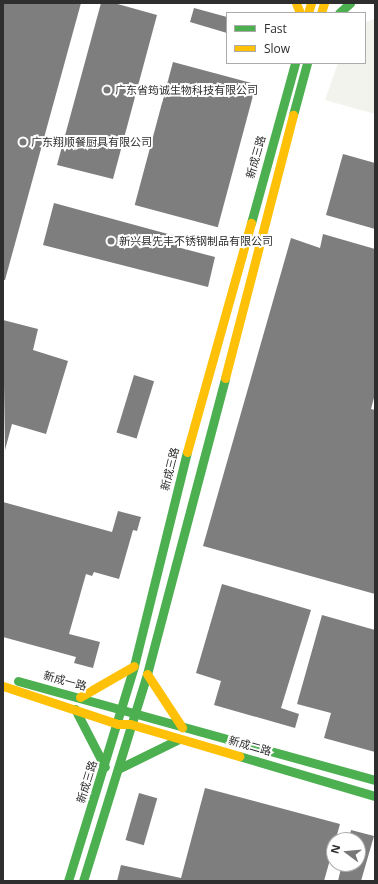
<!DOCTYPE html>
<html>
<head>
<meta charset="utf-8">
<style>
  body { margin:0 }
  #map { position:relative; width:378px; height:884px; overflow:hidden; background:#fff; font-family:"Open Sans","Noto Sans SC",sans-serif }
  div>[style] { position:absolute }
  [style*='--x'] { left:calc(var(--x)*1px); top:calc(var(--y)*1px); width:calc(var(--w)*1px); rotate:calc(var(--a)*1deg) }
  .green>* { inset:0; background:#f2f3ec }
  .building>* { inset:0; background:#7e7e7e; transform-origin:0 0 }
  .fast>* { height:9px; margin:-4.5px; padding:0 4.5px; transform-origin:4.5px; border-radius:4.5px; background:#4caf50 }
  .slow>* { height:9px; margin:-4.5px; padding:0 4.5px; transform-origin:4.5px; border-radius:4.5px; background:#ffc107 }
  .dots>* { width:11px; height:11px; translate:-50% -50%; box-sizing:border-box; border:2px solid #fff; border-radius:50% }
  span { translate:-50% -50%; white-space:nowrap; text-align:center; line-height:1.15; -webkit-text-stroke:4px #fff; paint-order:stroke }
  .poi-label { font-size:11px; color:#2e2e2e }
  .left { translate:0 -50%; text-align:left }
  .street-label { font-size:11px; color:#2e2e2e }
  .frame { position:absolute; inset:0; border:4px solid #2e2e2e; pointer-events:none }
  .legend { position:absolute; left:226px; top:12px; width:140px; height:52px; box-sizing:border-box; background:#fff; border:1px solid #ababab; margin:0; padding:5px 7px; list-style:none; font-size:12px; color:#2e2e2e }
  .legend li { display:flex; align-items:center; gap:8px; height:20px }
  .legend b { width:20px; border:1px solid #ababab }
  .north { position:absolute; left:326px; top:832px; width:40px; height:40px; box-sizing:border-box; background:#fff; border:1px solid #ababab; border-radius:50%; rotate:286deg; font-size:11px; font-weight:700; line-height:16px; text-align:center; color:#2e2e2e }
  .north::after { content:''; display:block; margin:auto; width:14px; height:18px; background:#777; clip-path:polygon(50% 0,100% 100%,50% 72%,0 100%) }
</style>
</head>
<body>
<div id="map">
  <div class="green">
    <div style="clip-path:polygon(375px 19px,375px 114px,325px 100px,338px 63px,365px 63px,365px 22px)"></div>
  </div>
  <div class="building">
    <div style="clip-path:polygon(3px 3px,81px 3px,5px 280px,3px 280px)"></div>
    <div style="clip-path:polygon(101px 3px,114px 3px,157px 15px,113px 179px,57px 165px)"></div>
    <div style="clip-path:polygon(194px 8px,227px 17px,227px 33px,190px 22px)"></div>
    <div style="left:173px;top:62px;width:86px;height:148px;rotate:15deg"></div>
    <div style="clip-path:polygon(343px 154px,375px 163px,375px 229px,326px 215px)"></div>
    <div style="clip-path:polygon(54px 203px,179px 237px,177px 247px,215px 257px,208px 287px,43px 245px)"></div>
    <div style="clip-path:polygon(323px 234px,375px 249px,375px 394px,371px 409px,375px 410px,375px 594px,203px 546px,291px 238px,320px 248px)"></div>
    <div style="clip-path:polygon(3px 320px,38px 329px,33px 350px,68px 361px,46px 434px,12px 424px,5px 450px)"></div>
    <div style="left:134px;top:375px;width:21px;height:60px;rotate:17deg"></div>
    <div style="clip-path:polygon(3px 502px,112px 532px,118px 511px,141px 517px,137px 531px,133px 530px,119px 579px,94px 572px,92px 576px,86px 574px,69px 634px,100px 642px,93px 668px,74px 663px,76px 657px,3px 637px)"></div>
    <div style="clip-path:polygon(222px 584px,311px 610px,281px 708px,299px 714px,295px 728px,214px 705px,221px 681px,196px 673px)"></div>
    <div style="clip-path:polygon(322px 615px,375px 630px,375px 752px,324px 738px,331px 713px,297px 704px)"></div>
    <div style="clip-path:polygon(205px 788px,340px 824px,324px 881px,117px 881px,121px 865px,181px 878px)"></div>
    <div style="left:139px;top:793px;width:19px;height:49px;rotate:16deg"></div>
    <div style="clip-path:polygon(351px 830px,374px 836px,361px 881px,338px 881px,342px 864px,358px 864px,358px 840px,349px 840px)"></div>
  </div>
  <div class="fast">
    <div style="--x:339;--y:13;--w:15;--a:-42"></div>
    <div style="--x:293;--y:115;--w:54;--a:-74.9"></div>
    <div style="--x:251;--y:223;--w:166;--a:-74.6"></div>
    <div style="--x:18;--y:681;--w:370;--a:15.5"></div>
    <div style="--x:75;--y:709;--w:65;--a:62.7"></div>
    <div style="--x:239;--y:756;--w:142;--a:16.4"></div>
    <div style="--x:118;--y:769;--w:68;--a:-26.2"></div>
    <div style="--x:68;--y:881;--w:225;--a:-72.9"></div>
    <div style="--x:134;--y:666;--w:220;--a:-76.1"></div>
    <div style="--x:83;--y:881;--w:217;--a:-72.8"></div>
    <div style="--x:147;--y:674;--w:306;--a:-75.2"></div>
  </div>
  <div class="slow">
    <div style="--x:296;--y:3;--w:11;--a:68"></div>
    <div style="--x:308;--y:13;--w:10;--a:-73"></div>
    <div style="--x:321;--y:13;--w:10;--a:-73"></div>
    <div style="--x:225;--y:378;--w:272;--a:-75.5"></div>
    <div style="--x:187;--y:452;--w:238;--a:-74.4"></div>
    <div style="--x:147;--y:674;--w:64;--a:56.6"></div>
    <div style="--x:3;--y:686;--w:121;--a:18.3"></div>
    <div style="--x:118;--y:724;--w:12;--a:0"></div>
    <div style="--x:130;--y:724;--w:114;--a:16.4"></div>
    <div style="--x:80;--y:697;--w:62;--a:-29.9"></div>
  </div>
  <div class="dots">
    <div style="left:107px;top:90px;background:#777"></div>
    <div style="left:23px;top:142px;background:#777"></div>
    <div style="left:111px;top:241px;background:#777"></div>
  </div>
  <div class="poi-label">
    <span class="left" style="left:115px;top:90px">广东省筠诚生物科技有限公司</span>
    <span class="left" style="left:31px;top:142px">广东翔顺餐厨具有限公司</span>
    <span class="left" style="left:119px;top:241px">新兴县先丰不锈钢制品有限公司</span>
  </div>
  <div class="street-label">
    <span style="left:256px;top:157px;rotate:-74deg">新成三路</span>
    <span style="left:170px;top:469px;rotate:-76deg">新成三路</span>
    <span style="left:65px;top:681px;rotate:15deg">新成一路</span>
    <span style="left:250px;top:746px;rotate:16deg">新成二路</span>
    <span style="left:87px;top:782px;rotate:-73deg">新成三路</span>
  </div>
  <div class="frame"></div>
  <ul class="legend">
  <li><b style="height:5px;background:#4caf50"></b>Fast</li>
  <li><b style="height:5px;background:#ffc107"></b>Slow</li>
  </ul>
  <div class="north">N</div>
</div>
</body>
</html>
